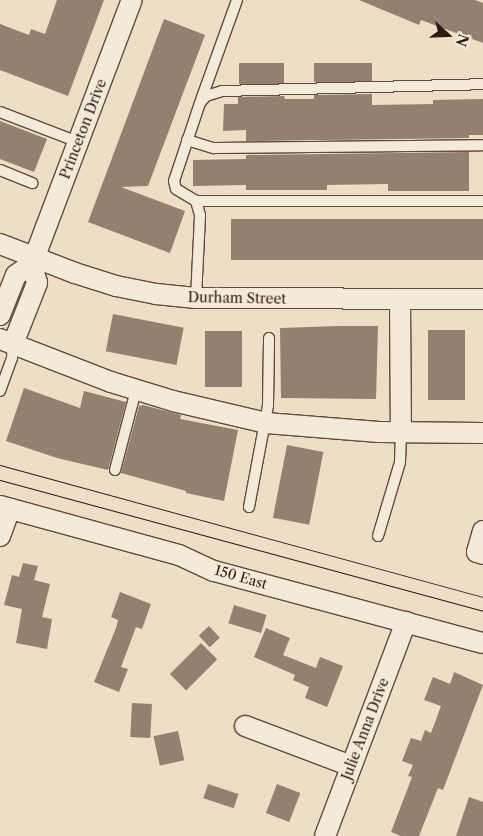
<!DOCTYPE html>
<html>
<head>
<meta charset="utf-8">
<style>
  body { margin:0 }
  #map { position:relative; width:483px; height:836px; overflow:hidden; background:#eedec5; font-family:"Libre Caslon Text",serif }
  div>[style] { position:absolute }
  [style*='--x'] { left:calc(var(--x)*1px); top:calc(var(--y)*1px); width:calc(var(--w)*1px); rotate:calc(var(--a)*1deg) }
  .building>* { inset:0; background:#93806f; transform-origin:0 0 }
  .roads { filter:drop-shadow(1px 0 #604b3f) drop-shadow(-1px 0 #604b3f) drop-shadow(0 1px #604b3f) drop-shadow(0 -1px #604b3f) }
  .service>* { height:10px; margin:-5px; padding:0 5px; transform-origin:5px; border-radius:5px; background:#f4ead9 }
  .minor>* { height:20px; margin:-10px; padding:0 10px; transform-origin:10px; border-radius:10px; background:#f4ead9 }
  .tram>* { height:1px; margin:-0.5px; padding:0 0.5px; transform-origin:0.5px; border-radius:0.5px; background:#301a12 }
  span { translate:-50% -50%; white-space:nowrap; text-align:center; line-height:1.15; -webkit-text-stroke:4px #f4ead9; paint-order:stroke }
  .street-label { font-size:14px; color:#301a12 }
  .north { position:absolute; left:423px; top:10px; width:50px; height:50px; -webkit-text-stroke:4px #f4ead9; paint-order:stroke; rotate:110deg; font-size:14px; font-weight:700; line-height:20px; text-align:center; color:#301a12 }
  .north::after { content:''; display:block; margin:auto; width:18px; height:22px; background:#301a12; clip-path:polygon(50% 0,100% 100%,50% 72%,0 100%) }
</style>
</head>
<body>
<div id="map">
  <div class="building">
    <div style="clip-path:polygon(57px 0,104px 0,68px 96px,0 70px,0 24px,29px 35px,31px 29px,45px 34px)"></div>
    <div style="clip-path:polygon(359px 0,475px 0,483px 3px,483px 43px,421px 20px,419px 25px)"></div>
    <div style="clip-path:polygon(164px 19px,205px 35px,148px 186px,121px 187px,185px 211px,170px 253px,88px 222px)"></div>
    <div style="left:239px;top:63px;width:45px;height:21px"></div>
    <div style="left:314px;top:63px;width:58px;height:19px"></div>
    <div style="clip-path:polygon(372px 94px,372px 105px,433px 104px,433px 100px,483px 99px,483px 135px,469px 135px,469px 138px,246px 141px,246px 130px,223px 131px,224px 104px,238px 104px,238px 97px,284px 96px,285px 99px,314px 99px,314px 95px)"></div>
    <div style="clip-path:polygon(0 121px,47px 139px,34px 172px,0 159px)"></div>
    <div style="clip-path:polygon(469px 152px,469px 191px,388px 191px,388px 184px,327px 185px,327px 190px,246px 190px,246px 185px,193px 186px,193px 160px,246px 159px,246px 155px)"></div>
    <div style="left:483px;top:219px;width:41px;height:252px;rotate:90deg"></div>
    <div style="left:113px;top:314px;width:72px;height:38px;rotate:11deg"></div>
    <div style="clip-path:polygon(339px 326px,378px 326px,376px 399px,281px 398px,280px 328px)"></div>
    <div style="left:428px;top:330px;width:37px;height:70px"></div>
    <div style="left:205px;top:331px;width:37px;height:56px"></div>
    <div style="clip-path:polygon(24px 388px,80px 408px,84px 391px,126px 402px,108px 470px,57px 458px,6px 441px)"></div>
    <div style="clip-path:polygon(143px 405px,181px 415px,180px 419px,238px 430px,224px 501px,186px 493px,186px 491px,121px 473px,139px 406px)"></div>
    <div style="left:287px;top:445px;width:37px;height:74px;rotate:11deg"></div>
    <div style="clip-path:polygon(23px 563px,38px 566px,34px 580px,50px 584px,42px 617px,52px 619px,47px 649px,16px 643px,22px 609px,4px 605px,12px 575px,19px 577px)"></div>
    <div style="clip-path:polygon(120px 592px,151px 604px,142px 629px,136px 627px,121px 667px,128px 669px,119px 692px,94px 682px,116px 628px,118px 620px,111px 617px)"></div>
    <div style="left:234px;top:605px;width:34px;height:19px;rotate:17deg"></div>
    <div style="left:209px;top:626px;width:16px;height:14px;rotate:47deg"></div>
    <div style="clip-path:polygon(266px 628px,290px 638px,283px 655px,316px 668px,320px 657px,343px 666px,327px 707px,305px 698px,309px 687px,293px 680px,295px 675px,254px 657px)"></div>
    <div style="left:201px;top:643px;width:23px;height:44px;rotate:45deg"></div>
    <div style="clip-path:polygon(454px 672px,483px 685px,443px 790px,438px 788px,419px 836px,401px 836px,391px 832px,412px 777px,408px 776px,413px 765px,402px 761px,411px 738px,421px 741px,425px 730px,431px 733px,441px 706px,424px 700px,433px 677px,450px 684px)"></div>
    <div style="left:132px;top:703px;width:20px;height:34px;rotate:3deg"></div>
    <div style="left:178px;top:731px;width:30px;height:25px;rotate:78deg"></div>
    <div style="left:208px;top:784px;width:32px;height:15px;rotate:18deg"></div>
    <div style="left:277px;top:784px;width:25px;height:31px;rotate:21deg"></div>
    <div style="clip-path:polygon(469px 797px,483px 802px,483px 836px,456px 836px)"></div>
  </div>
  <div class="roads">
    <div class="service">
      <div style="--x:201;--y:100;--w:106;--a:-70.2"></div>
      <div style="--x:0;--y:112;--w:84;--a:21"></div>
      <div style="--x:187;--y:140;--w:28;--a:17"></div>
      <div style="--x:214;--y:148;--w:269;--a:-0.6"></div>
      <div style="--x:0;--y:170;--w:35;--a:22"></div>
      <div style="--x:196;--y:201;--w:287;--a:0"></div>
      <div style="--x:196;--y:298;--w:83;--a:-87.2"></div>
      <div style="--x:200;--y:215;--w:15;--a:-106"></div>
      <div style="--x:196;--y:201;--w:23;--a:-149"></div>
      <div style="--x:176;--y:189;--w:8;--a:-104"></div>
      <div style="--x:174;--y:181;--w:82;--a:-71.6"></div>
      <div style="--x:200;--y:103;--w:9;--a:-49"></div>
      <div style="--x:206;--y:96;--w:17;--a:-17"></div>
      <div style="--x:222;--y:91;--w:261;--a:-1.5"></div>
      <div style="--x:0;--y:391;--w:35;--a:-70"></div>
      <div style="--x:12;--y:358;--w:14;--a:-86"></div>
      <div style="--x:115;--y:470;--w:83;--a:-75.3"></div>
      <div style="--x:249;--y:507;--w:104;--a:-79.4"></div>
      <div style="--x:268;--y:405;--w:67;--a:-89.1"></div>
      <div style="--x:378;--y:536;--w:77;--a:-73.4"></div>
      <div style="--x:400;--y:462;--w:29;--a:-88"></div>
    </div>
    <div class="minor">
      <div style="--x:0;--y:244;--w:80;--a:21.1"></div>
      <div style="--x:75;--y:273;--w:43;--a:17.6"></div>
      <div style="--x:116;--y:286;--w:41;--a:11.3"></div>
      <div style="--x:156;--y:294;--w:40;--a:5.7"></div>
      <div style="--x:196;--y:298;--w:287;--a:0.2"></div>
      <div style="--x:400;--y:299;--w:134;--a:89.6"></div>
      <div style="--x:0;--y:315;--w:43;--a:-68.2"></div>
      <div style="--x:16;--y:275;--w:19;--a:-35"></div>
      <div style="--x:0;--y:339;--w:119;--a:21.2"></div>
      <div style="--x:111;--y:382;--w:65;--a:17"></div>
      <div style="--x:173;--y:401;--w:96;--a:13.3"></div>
      <div style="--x:266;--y:423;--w:113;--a:4.6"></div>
      <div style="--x:379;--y:432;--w:104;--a:0.6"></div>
      <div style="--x:13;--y:344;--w:66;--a:-68.5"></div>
      <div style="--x:37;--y:283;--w:20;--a:-105"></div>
      <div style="--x:32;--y:264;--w:282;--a:-69.3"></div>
      <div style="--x:0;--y:506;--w:186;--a:15.3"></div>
      <div style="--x:179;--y:555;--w:38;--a:25"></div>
      <div style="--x:214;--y:571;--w:278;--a:15"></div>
      <div style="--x:483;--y:531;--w:22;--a:106"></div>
      <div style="--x:477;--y:552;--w:6;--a:18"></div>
      <div style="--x:0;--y:536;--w:29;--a:-70"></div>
      <div style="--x:245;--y:726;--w:113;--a:20.7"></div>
      <div style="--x:325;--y:836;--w:229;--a:-69.3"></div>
    </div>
  </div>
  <div class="tram">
    <div style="--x:0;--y:465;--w:501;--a:15.29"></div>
    <div style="--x:0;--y:480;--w:500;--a:15.17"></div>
  </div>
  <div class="street-label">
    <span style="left:83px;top:129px;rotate:-69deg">Princeton Drive</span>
    <span style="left:237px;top:298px;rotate:1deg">Durham Street</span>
    <span style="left:241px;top:577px;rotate:16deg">150 East</span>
    <span style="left:365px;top:729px;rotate:-69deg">Julie Anna Drive</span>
  </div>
  <div class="north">N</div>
</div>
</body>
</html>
